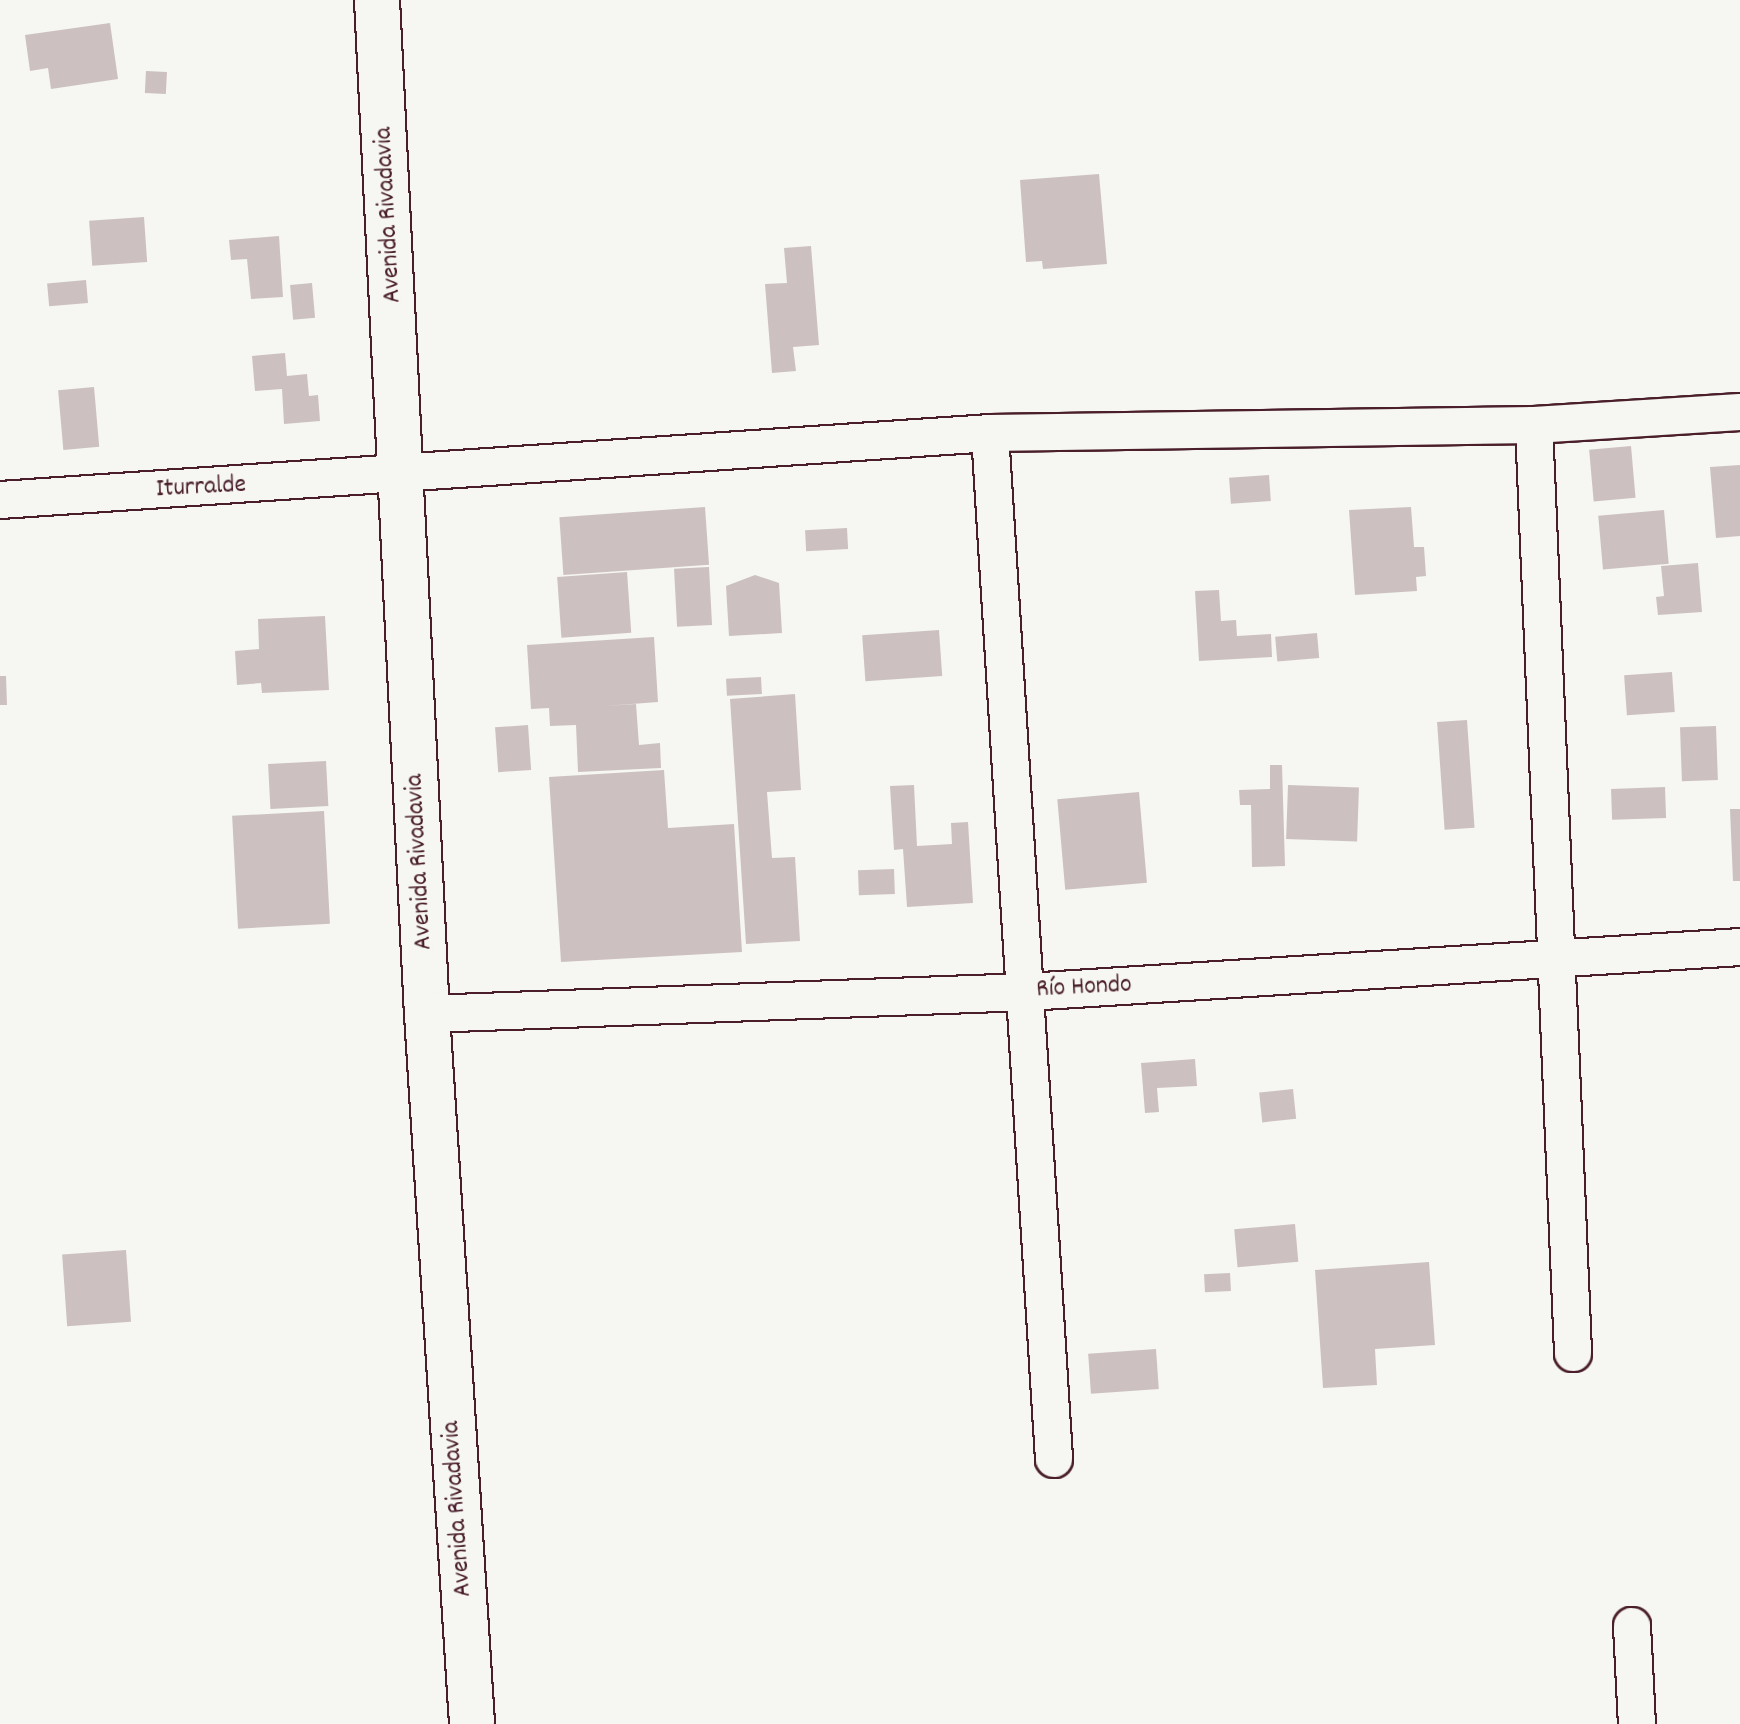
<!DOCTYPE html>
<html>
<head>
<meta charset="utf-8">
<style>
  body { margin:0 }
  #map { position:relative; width:1740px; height:1724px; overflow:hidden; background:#f6f6f2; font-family:Dekko,sans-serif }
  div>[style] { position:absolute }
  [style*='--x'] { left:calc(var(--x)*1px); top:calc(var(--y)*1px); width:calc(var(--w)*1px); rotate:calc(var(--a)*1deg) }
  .building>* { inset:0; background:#ccc1c0; transform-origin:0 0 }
  .roads { filter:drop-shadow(2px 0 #4a1f2b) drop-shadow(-2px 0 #4a1f2b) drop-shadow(0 2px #4a1f2b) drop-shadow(0 -2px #4a1f2b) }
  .minor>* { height:36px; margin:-18px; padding:0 18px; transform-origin:18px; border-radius:18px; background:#f6f6f2 }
  .major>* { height:44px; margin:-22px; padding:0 22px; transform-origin:22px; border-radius:22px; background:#f6f6f2 }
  span { translate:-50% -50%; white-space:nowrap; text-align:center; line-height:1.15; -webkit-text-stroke:7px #f6f6f2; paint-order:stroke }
  .street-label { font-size:26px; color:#4a1f2b }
</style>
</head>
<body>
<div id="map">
  <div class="building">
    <div style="clip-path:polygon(110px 23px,118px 79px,51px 89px,48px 68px,30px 71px,25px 35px)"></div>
    <div style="left:146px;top:71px;width:21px;height:22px;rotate:3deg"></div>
    <div style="clip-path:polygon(1099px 174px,1107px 264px,1043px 269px,1042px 261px,1026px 262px,1020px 180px)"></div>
    <div style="left:144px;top:217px;width:45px;height:55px;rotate:86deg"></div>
    <div style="clip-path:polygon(279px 236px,283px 297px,251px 299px,247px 259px,231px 260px,229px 240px)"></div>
    <div style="clip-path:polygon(811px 246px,819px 345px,793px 347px,796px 371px,772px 373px,765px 284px,787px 283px,784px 248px)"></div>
    <div style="left:86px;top:280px;width:23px;height:39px;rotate:85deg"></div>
    <div style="left:312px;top:283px;width:35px;height:22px;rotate:85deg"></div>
    <div style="clip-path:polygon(285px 353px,287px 376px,307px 374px,309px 396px,318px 395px,320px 421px,284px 424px,282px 389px,255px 391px,252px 356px)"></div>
    <div style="left:94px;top:387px;width:60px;height:36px;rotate:85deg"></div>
    <div style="left:1631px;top:446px;width:52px;height:42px;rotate:85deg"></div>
    <div style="clip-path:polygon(1740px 465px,1740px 536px,1716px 538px,1710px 467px)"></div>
    <div style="left:1269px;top:475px;width:26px;height:40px;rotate:86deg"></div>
    <div style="left:705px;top:507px;width:58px;height:146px;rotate:86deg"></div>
    <div style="clip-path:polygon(1411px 507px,1414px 547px,1424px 547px,1426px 576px,1416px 577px,1417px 591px,1355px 595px,1349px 510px)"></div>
    <div style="left:1664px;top:510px;width:54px;height:66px;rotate:85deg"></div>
    <div style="left:847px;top:528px;width:21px;height:42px;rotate:87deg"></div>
    <div style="clip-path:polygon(1698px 563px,1702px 612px,1658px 615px,1656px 597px,1664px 596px,1661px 566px)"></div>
    <div style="left:709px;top:567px;width:58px;height:35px;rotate:87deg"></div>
    <div style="left:627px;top:572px;width:61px;height:70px;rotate:86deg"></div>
    <div style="clip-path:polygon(755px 575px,779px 583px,782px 633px,729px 636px,726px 586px)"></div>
    <div style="clip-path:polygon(1219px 590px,1221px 621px,1236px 620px,1237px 636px,1271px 634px,1272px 657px,1199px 661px,1195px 591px)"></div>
    <div style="clip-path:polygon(325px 616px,329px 690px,262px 693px,261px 683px,237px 685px,235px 651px,259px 649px,258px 619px)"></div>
    <div style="left:939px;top:630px;width:46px;height:77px;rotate:86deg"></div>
    <div style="left:1317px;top:633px;width:25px;height:42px;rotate:85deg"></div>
    <div style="clip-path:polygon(654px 637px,658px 702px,605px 706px,636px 704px,639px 745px,660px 743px,661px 768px,578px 772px,576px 725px,550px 726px,549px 708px,531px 709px,527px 645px)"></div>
    <div style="left:1672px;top:672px;width:40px;height:48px;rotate:86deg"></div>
    <div style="clip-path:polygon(0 676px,6px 676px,7px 705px,0 705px)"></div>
    <div style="left:761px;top:677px;width:17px;height:35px;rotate:87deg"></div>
    <div style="clip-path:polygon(795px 694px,801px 790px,767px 792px,772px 858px,795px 857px,800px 941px,746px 944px,730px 699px)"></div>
    <div style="left:1467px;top:720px;width:108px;height:30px;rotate:86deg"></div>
    <div style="left:528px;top:725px;width:45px;height:33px;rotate:86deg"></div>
    <div style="left:1716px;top:726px;width:54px;height:36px;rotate:88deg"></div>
    <div style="left:326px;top:761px;width:45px;height:58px;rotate:87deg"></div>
    <div style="clip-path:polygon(1270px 765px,1282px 765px,1285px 866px,1252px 867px,1251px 805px,1240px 805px,1239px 790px,1270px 789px)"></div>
    <div style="clip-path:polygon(664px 770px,668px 828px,734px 824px,742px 952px,561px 962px,549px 777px)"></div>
    <div style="clip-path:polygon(914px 785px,917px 846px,952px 844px,951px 823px,968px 822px,973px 903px,907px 907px,903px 849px,894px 850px,890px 786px)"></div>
    <div style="left:1288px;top:785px;width:71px;height:54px;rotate:2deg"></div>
    <div style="left:1665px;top:787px;width:31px;height:54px;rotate:88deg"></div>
    <div style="left:1139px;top:792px;width:91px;height:82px;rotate:85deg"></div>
    <div style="clip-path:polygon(1730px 809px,1740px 809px,1740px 881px,1733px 881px)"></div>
    <div style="left:324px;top:811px;width:113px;height:92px;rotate:87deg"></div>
    <div style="left:894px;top:869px;width:25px;height:36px;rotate:88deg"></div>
    <div style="clip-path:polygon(1195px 1059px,1197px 1086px,1157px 1088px,1159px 1112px,1145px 1113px,1141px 1063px)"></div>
    <div style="left:1293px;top:1089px;width:30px;height:34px;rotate:84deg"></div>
    <div style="left:1295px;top:1224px;width:38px;height:61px;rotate:85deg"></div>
    <div style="left:126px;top:1250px;width:72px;height:64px;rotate:86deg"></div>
    <div style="clip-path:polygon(1429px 1262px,1435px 1345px,1375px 1349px,1377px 1385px,1323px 1388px,1315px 1270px)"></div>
    <div style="left:1230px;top:1273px;width:18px;height:26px;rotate:87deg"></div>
    <div style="left:1156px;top:1349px;width:40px;height:68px;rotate:86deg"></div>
  </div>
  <div class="roads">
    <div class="minor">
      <div style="--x:1534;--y:425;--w:929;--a:87.59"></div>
      <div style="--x:990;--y:433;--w:1028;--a:86.43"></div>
      <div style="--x:0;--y:500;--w:992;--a:-3.87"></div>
      <div style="--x:990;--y:433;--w:544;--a:-0.84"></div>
      <div style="--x:1534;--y:425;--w:206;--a:-3.6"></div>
      <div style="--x:427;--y:1014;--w:600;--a:-2.1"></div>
      <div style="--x:1027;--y:992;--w:714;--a:-3.61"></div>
      <div style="--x:1632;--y:1626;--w:98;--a:87.1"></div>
    </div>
    <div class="major">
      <div style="--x:377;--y:0;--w:1015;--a:87.18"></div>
      <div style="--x:427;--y:1014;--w:711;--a:86.37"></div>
    </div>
  </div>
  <div class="street-label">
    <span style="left:389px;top:215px;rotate:-93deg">Avenida Rivadavia</span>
    <span style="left:201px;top:488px;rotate:-3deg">Iturralde</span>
    <span style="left:420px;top:862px;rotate:-93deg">Avenida Rivadavia</span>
    <span style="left:1084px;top:988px;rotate:-3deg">Río Hondo</span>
    <span style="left:458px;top:1509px;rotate:-94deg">Avenida Rivadavia</span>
  </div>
</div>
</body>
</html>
